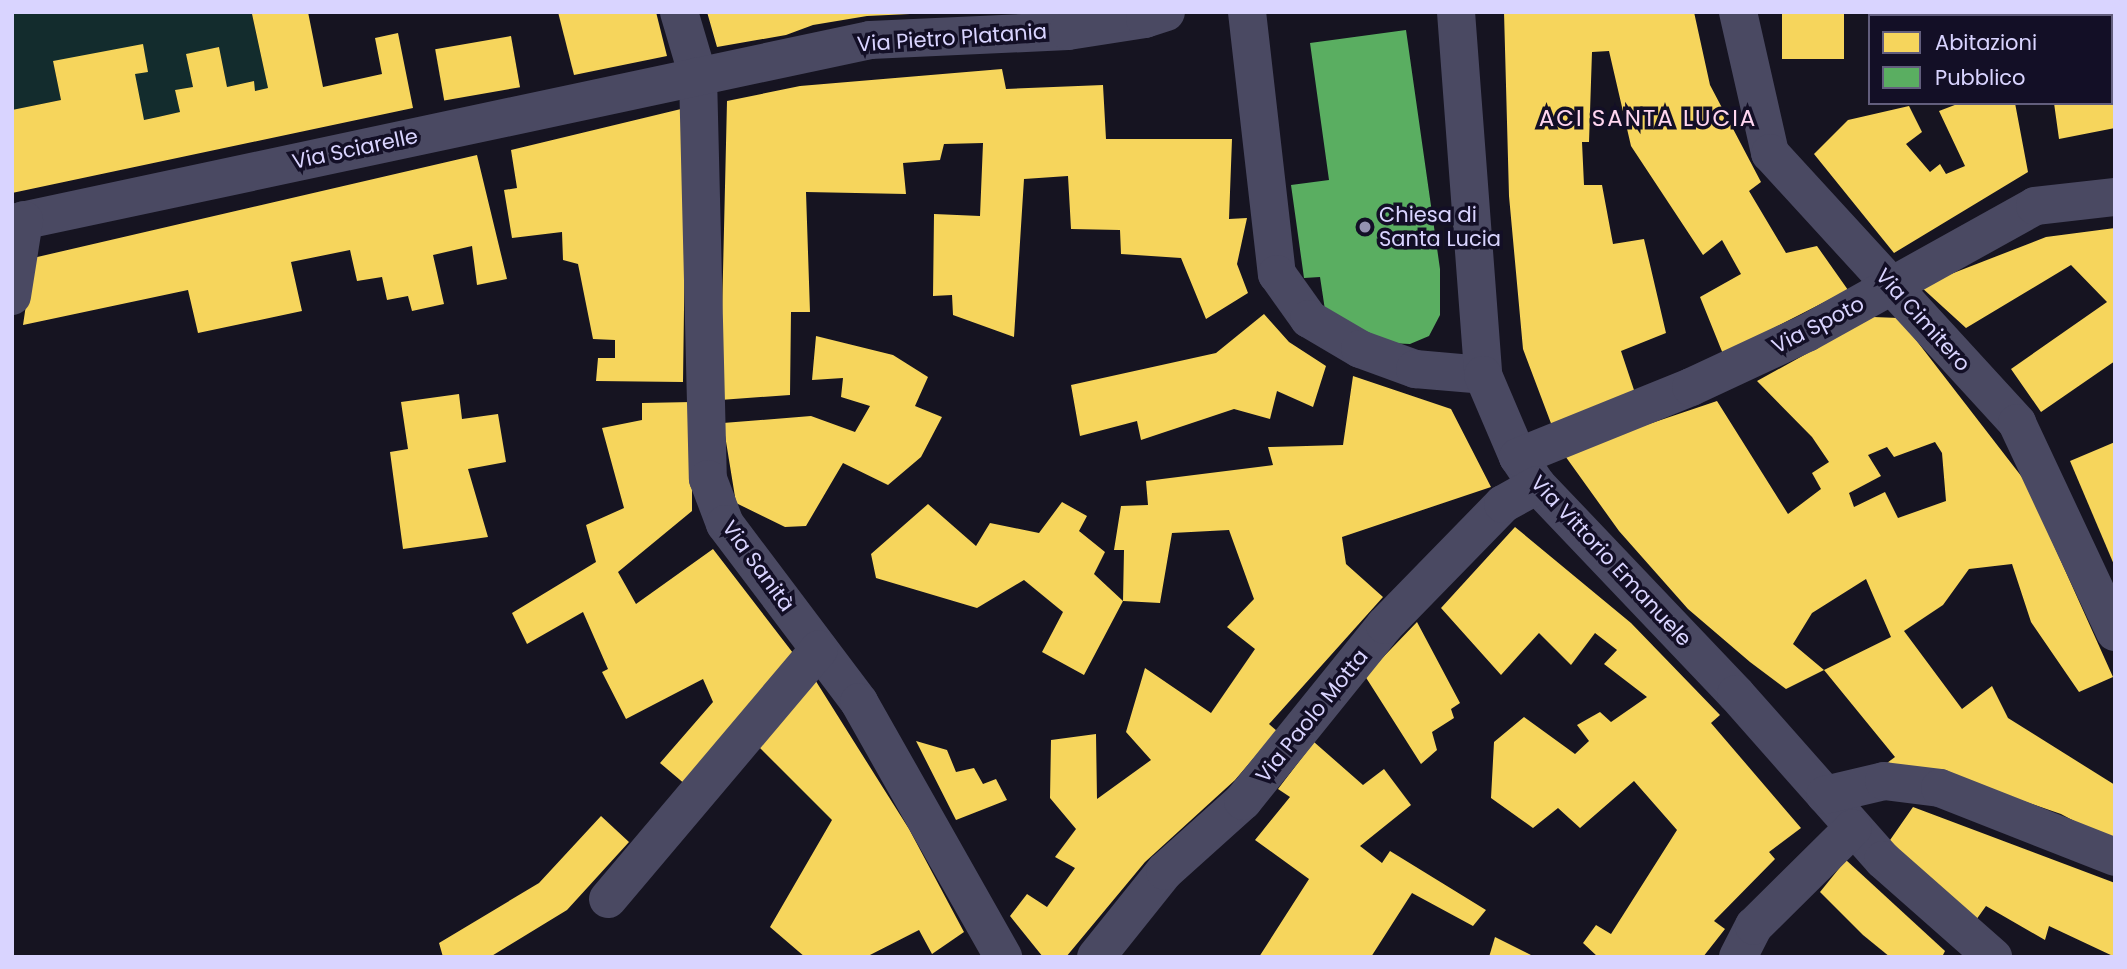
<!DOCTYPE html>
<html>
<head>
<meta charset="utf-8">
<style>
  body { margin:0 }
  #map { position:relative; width:2127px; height:969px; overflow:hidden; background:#161421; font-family:Poppins,sans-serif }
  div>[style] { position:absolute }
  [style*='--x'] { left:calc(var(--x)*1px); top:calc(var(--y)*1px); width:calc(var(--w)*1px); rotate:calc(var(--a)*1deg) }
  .green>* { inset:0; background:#132c2d }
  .homes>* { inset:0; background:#f6d55c; transform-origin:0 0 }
  .public>* { inset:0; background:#5aae61 }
  .minor>* { height:38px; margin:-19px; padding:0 19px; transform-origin:19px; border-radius:19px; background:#4a4962 }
  .dots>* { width:19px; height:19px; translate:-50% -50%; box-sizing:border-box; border:4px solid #130f26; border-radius:50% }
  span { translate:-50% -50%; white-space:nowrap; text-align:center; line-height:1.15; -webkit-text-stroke:7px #130f26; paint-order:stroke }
  .street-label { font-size:21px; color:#d9d4ff }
  .poi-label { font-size:21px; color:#d9d4ff }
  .left { translate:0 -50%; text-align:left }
  .neighbourhood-label { font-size:23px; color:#ffd6f0; letter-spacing:2px }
  .frame { position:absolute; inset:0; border:14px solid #d9d4ff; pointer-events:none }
  .legend { position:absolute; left:1868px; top:14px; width:245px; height:91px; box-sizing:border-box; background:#130f26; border:2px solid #625e7d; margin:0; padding:9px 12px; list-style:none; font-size:21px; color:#d9d4ff }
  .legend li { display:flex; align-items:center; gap:14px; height:35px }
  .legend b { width:35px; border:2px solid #625e7d }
</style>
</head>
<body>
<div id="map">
  <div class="green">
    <div style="clip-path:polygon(12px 12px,262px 12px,252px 15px,268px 88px,255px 91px,253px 81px,227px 87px,219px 47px,187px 54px,193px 87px,175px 90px,180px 112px,144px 120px,53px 61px,61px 100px,12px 110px)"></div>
  </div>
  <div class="homes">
    <div style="clip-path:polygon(262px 12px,308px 12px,323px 87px,382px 74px,375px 38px,398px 33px,413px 108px,12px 193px,12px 110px,61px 100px,53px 61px,143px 44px,148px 72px,135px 74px,144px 120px,158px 117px,180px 112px,175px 90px,193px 87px,186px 54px,219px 47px,227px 87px,254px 81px,255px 91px,268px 88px,252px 14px)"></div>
    <div style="clip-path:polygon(558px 12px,656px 12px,667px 56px,574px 75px)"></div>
    <div style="clip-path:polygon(707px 12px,910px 12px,910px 14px,867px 16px,813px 25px,786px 35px,717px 47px)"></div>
    <div style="clip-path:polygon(1504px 12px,1694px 12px,1710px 85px,1761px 182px,1749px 191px,1786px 253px,1817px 246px,1848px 290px,1723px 354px,1700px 297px,1741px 274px,1722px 240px,1703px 255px,1631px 146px,1609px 51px,1592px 52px,1589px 142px,1582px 142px,1584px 185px,1602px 185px,1613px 244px,1644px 239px,1666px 333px,1621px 351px,1635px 393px,1552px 426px,1523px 349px,1509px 196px)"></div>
    <div style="left:1782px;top:12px;width:62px;height:47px"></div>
    <div style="clip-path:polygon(2040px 12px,2115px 12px,2115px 128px,2059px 139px,2054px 103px,2111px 103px,2111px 16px,2040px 16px)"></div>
    <div style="left:511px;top:36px;width:52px;height:77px;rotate:80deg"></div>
    <div style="clip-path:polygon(1002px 69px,1006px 89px,1103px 85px,1106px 139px,1232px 139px,1229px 219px,1247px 218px,1237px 264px,1248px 293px,1206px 319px,1181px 258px,1121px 254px,1120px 230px,1071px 229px,1068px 176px,1024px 179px,1014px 337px,953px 315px,952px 295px,933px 296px,934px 214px,980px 216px,983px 143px,944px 144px,940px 160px,903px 163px,906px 194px,806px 192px,810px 312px,791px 312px,790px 395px,720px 400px,727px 101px,800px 86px)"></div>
    <div style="clip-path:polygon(1960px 103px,2015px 103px,2028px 172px,1894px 253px,1814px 154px,1848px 120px,1909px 106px,1922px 132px,1906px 144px,1930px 172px,1940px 164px,1946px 174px,1965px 166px,1939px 111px)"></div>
    <div style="clip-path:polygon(681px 109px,685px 237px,683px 382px,596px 381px,598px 358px,615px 358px,615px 340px,593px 339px,578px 264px,563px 260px,562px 232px,512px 238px,504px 190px,517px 188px,511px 150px)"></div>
    <div style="clip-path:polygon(477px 155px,507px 279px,477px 285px,472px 246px,433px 255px,444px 304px,412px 311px,408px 296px,387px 300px,382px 277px,357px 281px,350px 250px,291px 262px,302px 311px,198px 333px,188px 290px,23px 325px,33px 258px)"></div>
    <div style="clip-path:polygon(2115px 228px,2115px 361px,2041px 412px,2011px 369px,2107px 302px,2071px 265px,1966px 328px,1920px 286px,2046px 237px)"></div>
    <div style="clip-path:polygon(1264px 314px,1289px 342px,1326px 366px,1313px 407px,1277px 391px,1270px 419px,1234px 409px,1141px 440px,1137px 421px,1080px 436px,1071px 385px,1216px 353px)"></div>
    <div style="clip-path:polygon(evenodd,1873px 317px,1899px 318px,2025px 481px,2113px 677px,2079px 692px,2031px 622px,2012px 564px,1969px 569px,1943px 605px,1904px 631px,1962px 709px,1992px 686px,2008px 718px,2115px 785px,2115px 843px,2061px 814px,1948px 775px,1883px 766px,1895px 757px,1824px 670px,1786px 689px,1750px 662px,1688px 609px,1619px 531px,1563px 453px,1717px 401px,1788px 514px,1821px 489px,1812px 473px,1829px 462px,1812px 437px,1757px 381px,1873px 317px,1935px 442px,1942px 453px,1946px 501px,1898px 518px,1885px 492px,1854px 507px,1849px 493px,1881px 476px,1868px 455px,1887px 447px,1894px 457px,1935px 442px,1873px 317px,1866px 579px,1891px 637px,1824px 670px,1793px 644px,1812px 613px,1866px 579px)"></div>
    <div style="clip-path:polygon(816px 336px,893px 355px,928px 377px,915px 406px,942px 417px,921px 457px,888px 485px,843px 463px,806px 526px,785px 527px,736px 503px,723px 423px,811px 416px,855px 432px,870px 406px,841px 397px,843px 378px,812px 380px)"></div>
    <div style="clip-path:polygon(1353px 376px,1451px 409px,1491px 487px,1342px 537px,1346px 564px,1383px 597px,1269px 724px,1277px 731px,1235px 780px,1145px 862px,1066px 957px,1043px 957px,1010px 916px,1027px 894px,1047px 907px,1075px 868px,1055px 857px,1076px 829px,1050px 798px,1051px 740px,1096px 734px,1097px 799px,1151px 760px,1126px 732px,1145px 668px,1211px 713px,1255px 649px,1227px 627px,1254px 599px,1229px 530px,1172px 533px,1160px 603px,1123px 601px,1084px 675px,1042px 652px,1063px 612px,1024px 580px,977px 608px,876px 578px,871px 554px,928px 504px,976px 546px,990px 523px,1039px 533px,1062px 502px,1087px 516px,1079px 531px,1105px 552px,1094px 574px,1123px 601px,1124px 550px,1114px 550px,1121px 506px,1148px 505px,1146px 481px,1273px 465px,1268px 447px,1343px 445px)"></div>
    <div style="clip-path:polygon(459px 394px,462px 419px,498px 414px,506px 462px,468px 469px,488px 537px,403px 549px,390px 452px,408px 449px,401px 402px)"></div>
    <div style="clip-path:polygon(692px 402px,692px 511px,618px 572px,636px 604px,713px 549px,793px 653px,686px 785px,660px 763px,713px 702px,703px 679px,626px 719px,602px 672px,608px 669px,583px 612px,527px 644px,512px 613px,596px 562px,586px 525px,624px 508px,602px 428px,642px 420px,642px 403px)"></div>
    <div style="clip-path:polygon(2115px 442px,2115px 567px,2070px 461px)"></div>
    <div style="clip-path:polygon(1515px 527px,1631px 623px,1720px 715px,1711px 723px,1801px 828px,1769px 852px,1775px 859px,1714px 921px,1725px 929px,1703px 957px,1598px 957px,1583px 943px,1596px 925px,1611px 934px,1677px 830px,1634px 781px,1580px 828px,1558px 808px,1533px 828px,1491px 798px,1494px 742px,1524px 717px,1575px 754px,1589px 741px,1577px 725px,1600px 712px,1611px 722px,1647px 697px,1604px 664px,1617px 650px,1595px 633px,1571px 665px,1539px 633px,1501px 675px,1441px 608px)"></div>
    <div style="clip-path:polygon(1417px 622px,1460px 703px,1451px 709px,1454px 718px,1432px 732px,1437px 750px,1421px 764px,1365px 676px)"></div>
    <div style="clip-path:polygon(812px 675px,909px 829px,964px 932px,932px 954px,919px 930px,866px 957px,805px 957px,770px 927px,832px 820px,756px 744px)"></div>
    <div style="clip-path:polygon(916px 741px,947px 750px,956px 772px,974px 768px,983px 784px,996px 779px,1007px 800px,956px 820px)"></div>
    <div style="clip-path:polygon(1314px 742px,1363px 785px,1384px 769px,1411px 805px,1360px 846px,1382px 863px,1390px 851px,1486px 910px,1473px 926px,1412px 893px,1371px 957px,1259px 957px,1309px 879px,1255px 840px,1290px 797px,1278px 789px)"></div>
    <div style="clip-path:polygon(1913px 807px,2115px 883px,2115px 957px,2049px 926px,2045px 940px,1986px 906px,1976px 920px,1888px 843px)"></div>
    <div style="clip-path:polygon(601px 816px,629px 842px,567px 910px,490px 957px,443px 957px,439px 943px,539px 883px)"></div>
    <div style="clip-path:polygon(1846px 860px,1945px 951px,1942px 957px,1890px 957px,1863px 935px,1820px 892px)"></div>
    <div style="clip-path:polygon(1495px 937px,1535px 957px,1489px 957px)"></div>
  </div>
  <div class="public">
    <div style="clip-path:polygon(1406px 30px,1440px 269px,1440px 315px,1429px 336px,1410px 344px,1388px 343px,1325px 310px,1320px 277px,1304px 278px,1291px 185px,1329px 180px,1310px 43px)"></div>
  </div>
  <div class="minor">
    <div style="--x:679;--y:12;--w:67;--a:73.5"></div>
    <div style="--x:698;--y:76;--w:403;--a:88.6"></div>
    <div style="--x:708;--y:479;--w:48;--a:69.3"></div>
    <div style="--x:725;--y:524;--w:223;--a:53"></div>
    <div style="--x:859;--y:702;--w:293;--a:60.5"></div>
    <div style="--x:1247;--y:12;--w:264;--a:83.5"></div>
    <div style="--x:1277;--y:274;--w:55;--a:54.6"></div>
    <div style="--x:1309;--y:319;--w:59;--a:30.5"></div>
    <div style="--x:1360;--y:349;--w:59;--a:20"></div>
    <div style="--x:1415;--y:369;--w:68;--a:5"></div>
    <div style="--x:1456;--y:12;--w:364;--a:85.7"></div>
    <div style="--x:1483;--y:375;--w:89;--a:66.9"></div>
    <div style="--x:1518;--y:457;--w:34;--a:56"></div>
    <div style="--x:1537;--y:485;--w:289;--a:46.4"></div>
    <div style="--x:1736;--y:694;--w:222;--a:48.5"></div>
    <div style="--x:1883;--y:860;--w:147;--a:41.4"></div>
    <div style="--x:1738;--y:12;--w:145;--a:77.2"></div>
    <div style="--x:1770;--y:153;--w:366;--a:47.5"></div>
    <div style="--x:2017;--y:423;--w:231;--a:64.9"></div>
    <div style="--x:12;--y:223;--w:877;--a:-12.04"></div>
    <div style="--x:870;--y:40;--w:198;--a:-2.6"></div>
    <div style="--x:1068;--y:31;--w:78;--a:-8.9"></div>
    <div style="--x:1145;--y:19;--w:22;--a:-18"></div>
    <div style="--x:12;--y:296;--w:77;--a:-81"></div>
    <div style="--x:1518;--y:457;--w:187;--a:-22"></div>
    <div style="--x:1691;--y:387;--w:128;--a:-25"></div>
    <div style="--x:1807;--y:333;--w:261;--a:-29.1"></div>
    <div style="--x:2035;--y:206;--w:81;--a:-6.4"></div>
    <div style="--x:1825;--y:795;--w:61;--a:-13.3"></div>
    <div style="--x:1884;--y:781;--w:56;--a:7.1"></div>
    <div style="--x:1940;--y:788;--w:188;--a:21.5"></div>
    <div style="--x:608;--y:899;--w:327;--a:-49.8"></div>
    <div style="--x:1096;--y:957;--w:110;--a:-51.3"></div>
    <div style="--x:1165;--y:871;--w:105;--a:-41.9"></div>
    <div style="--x:1243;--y:801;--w:226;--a:-51.1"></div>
    <div style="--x:1385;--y:625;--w:169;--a:-45.7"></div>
    <div style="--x:1503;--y:504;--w:39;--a:-29"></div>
    <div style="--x:1738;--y:957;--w:35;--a:-63"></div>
    <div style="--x:1754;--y:926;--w:139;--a:-44.7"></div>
  </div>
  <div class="dots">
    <div style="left:1365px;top:227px;background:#9591b1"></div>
  </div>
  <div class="street-label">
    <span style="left:952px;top:38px;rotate:-4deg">Via Pietro Platania</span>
    <span style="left:355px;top:149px;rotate:-12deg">Via Sciarelle</span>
    <span style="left:1923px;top:320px;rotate:48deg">Via Cimitero</span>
    <span style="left:1818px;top:325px;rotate:-27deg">Via Spoto</span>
    <span style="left:1611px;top:561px;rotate:47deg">Via Vittorio Emanuele</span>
    <span style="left:758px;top:566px;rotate:54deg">Via Sanità</span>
    <span style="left:1312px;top:716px;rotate:-51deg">Via Paolo Motta</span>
  </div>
  <div class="poi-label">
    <span class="left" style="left:1379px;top:227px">Chiesa di<br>Santa Lucia</span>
  </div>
  <div class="neighbourhood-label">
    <span style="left:1648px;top:118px">ACI SANTA LUCIA</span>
  </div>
  <div class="frame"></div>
  <ul class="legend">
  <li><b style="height:19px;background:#f6d55c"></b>Abitazioni</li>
  <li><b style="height:19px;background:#5aae61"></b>Pubblico</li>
  </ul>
</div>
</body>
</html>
